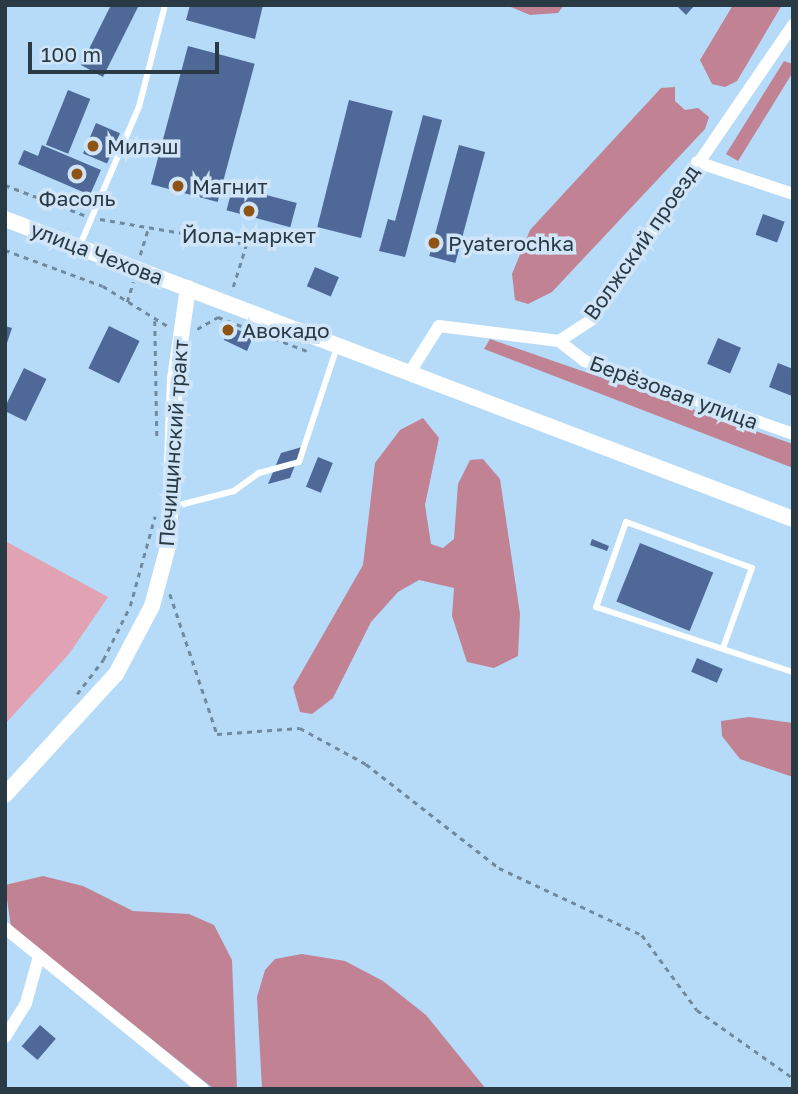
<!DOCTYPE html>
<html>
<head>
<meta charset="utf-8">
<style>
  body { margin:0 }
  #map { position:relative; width:798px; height:1094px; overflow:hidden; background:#b5dbf9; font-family:"Golos Text",sans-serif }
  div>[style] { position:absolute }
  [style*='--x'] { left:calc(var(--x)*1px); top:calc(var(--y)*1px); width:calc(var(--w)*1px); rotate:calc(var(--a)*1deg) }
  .green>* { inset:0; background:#e1a2b3 }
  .forest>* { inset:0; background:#c18293 }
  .building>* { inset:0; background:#4e6897; transform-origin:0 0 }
  .path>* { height:2.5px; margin-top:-1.25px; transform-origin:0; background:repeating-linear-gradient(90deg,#6f8a9f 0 5px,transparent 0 10px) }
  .service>* { height:6px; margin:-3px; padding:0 3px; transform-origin:3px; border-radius:3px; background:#fff }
  .minor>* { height:12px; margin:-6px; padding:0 6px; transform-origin:6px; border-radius:6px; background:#fff }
  .tertiary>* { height:16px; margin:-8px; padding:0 8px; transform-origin:8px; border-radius:8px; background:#fff }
  .dots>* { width:19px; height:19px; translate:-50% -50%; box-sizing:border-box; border:4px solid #d0e6f8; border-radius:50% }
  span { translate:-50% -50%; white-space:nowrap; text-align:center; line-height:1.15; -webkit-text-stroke:7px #d0e6f8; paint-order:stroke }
  .poi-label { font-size:21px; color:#2a3a45 }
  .left { translate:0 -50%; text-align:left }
  .street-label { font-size:21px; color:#2a3a45 }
  .frame { position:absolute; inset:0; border:7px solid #2a3a45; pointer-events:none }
  .scale { position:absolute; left:28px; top:42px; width:191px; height:32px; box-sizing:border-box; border:4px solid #2a3a45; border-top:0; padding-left:9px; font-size:21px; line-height:24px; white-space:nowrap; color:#2a3a45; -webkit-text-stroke:5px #d0e6f8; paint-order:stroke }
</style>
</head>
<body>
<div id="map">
  <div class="green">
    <div style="clip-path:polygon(5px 541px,108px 597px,69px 654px,5px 724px)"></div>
  </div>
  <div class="forest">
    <div style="clip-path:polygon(506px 5px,564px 5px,558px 13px,530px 15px)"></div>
    <div style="clip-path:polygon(733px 5px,782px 5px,737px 81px,725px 87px,712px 84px,700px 60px)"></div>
    <div style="clip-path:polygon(784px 61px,793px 64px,793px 72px,738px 161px,726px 154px)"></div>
    <div style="clip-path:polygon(675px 87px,675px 101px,685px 110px,698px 108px,709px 117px,705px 129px,552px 292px,528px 304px,515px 300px,512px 274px,530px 230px,661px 88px)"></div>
    <div style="clip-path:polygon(490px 339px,793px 444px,793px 468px,484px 349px)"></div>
    <div style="clip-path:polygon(423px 418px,439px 438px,425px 505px,431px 544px,443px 548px,454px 539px,458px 484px,470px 460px,483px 459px,500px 479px,520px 614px,518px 656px,494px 668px,467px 662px,452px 616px,454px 588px,419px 580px,398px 592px,371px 622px,333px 698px,312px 714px,300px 712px,293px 687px,363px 565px,375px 463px,400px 430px)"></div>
    <div style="clip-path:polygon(749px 717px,793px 723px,793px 777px,740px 759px,722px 736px,721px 721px)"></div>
    <div style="clip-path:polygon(43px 876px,83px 886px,133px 911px,189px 914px,214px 925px,232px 960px,237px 1089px,214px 1089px,11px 927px,5px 885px)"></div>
    <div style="clip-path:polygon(302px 954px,345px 961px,383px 981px,426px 1015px,486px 1089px,262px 1089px,257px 997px,265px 970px,275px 959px)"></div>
  </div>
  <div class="building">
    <div style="clip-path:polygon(111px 5px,139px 5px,103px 77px,81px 65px)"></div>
    <div style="clip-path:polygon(190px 5px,263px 5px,255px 39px,186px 20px)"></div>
    <div style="clip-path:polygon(676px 5px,695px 5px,686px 15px)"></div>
    <div style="left:188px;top:46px;width:69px;height:143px;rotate:15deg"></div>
    <div style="left:68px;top:90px;width:24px;height:59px;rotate:22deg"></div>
    <div style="left:349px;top:100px;width:45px;height:131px;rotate:14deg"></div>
    <div style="clip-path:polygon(423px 115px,442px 120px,405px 257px,379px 251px,388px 219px,395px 221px)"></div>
    <div style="left:96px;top:123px;width:26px;height:33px;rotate:23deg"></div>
    <div style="clip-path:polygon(42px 145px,101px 170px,90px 195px,18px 164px,24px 150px,38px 156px)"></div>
    <div style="left:459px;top:145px;width:27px;height:115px;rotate:15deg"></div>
    <div style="left:233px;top:186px;width:66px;height:25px;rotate:15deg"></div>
    <div style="left:763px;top:214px;width:23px;height:22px;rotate:20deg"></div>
    <div style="left:315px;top:267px;width:26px;height:21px;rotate:23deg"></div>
    <div style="clip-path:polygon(224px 323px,253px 337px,247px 351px,224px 340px)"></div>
    <div style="clip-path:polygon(5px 326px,12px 328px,6px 346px,5px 346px)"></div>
    <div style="left:109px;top:326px;width:34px;height:47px;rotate:26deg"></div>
    <div style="left:718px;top:338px;width:25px;height:28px;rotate:23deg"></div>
    <div style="clip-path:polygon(778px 363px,793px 369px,792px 396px,769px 387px)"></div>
    <div style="left:24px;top:368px;width:25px;height:47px;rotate:26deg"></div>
    <div style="clip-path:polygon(302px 447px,290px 478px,268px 484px,281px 453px)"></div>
    <div style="left:318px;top:457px;width:16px;height:32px;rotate:22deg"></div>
    <div style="clip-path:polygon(592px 539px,609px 546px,607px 551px,590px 545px)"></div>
    <div style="left:640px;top:543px;width:79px;height:63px;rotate:22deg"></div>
    <div style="left:697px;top:658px;width:28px;height:15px;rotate:23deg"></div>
    <div style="left:40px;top:1025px;width:21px;height:28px;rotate:41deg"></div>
  </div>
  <div class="path">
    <div style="--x:5;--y:185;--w:85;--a:20.8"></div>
    <div style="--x:100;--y:219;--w:149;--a:9.7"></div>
    <div style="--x:247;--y:244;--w:50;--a:107.4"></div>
    <div style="--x:5;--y:250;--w:104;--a:20.2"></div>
    <div style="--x:103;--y:286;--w:78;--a:31.8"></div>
    <div style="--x:140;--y:255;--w:28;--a:-73"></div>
    <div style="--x:127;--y:302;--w:21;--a:-73"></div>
    <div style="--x:155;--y:321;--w:119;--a:89"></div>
    <div style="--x:197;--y:329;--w:24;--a:-30"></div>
    <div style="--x:218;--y:317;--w:95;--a:20.9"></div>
    <div style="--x:170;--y:594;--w:148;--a:71.4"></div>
    <div style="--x:217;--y:734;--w:83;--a:-4.1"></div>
    <div style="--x:300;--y:728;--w:75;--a:28.6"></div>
    <div style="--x:366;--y:764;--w:169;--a:38"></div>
    <div style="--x:499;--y:868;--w:158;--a:25.1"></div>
    <div style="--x:642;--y:935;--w:93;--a:53.7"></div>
    <div style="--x:697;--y:1010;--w:118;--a:35.3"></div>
    <div style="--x:77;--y:694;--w:43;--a:-52.6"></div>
    <div style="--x:103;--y:660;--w:60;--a:-63.4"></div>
    <div style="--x:130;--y:606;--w:93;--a:-74.5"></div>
  </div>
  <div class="service">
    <div style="--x:80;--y:245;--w:150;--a:-66.9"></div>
    <div style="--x:139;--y:107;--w:105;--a:-75.7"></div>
    <div style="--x:172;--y:507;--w:64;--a:-14.5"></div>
    <div style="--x:234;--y:491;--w:31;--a:-36"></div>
    <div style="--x:259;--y:473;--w:41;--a:-15.4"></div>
    <div style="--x:299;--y:462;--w:121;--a:-71.7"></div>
    <div style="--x:723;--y:648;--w:85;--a:-70.1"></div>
    <div style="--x:752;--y:568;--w:134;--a:-159.9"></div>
    <div style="--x:626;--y:522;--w:90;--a:109.4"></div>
    <div style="--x:596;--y:607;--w:207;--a:18.3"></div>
  </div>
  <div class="minor">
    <div style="--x:697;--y:162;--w:101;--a:18.4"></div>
    <div style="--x:559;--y:341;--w:33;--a:38"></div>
    <div style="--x:585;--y:361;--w:220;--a:19.3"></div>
    <div style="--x:410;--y:372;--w:54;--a:-57.8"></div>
    <div style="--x:439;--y:326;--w:121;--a:7.1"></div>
    <div style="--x:559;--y:341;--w:38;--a:-33"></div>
    <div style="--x:591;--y:320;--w:358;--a:-55.6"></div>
    <div style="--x:5;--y:928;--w:255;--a:39.1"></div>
    <div style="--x:5;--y:1037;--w:40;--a:-58"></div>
    <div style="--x:26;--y:1003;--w:49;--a:-74.5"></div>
  </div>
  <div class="tertiary">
    <div style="--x:5;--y:219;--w:843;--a:20.84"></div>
    <div style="--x:5;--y:795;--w:164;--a:-47.5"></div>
    <div style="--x:116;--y:674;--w:77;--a:-62.1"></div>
    <div style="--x:152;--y:606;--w:65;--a:-74.9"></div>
    <div style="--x:169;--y:543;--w:164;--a:-87.9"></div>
    <div style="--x:175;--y:379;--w:92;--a:-81.9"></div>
  </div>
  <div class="dots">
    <div style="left:93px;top:146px;background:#8f5413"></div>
    <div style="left:77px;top:174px;background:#8f5413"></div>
    <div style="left:178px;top:186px;background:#8f5413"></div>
    <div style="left:249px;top:211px;background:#8f5413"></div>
    <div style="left:434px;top:243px;background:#8f5413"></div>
    <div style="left:228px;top:330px;background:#8f5413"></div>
  </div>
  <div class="poi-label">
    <span class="left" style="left:107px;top:146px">Милэш</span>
    <span class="left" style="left:192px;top:186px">Магнит</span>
    <span style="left:77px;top:198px">Фасоль</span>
    <span style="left:249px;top:235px">Йола-маркет</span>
    <span class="left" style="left:448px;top:243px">Pyaterochka</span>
    <span class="left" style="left:242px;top:330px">Авокадо</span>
  </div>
  <div class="street-label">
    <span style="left:641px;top:242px;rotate:-55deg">Волжский проезд</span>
    <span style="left:97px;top:253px;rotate:21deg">улица Чехова</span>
    <span style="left:674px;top:392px;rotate:20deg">Берёзовая улица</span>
    <span style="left:173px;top:443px;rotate:-86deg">Печищинский тракт</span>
  </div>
  <div class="frame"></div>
  <div class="scale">100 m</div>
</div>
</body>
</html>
